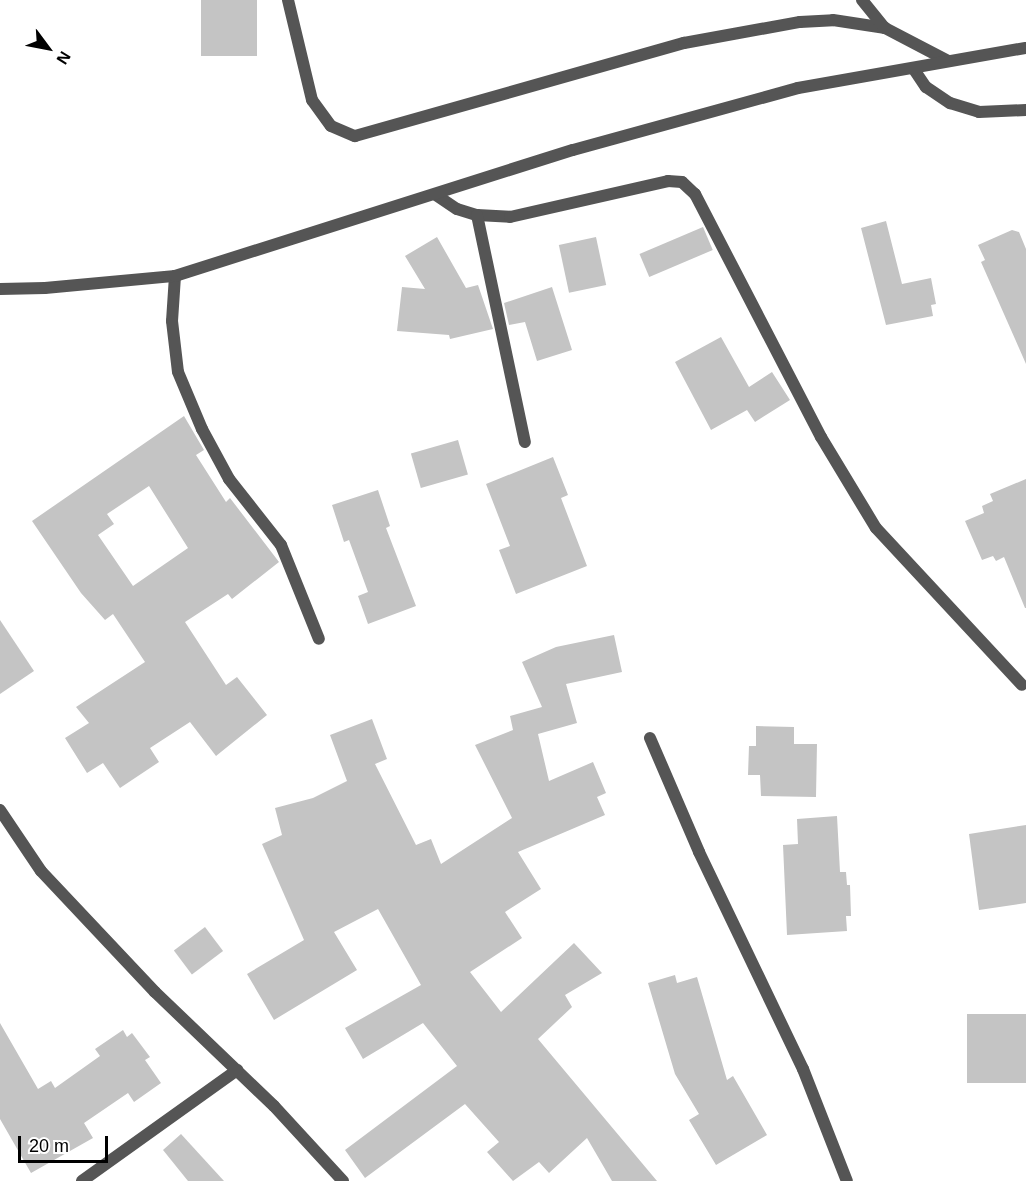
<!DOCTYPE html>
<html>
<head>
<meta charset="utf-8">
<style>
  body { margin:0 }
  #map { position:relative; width:1026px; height:1181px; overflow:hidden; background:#fff; font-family:Arial,sans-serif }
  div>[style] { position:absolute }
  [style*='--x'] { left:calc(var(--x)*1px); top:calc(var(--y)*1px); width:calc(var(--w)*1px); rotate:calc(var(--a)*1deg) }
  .building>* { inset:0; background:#c4c4c4; transform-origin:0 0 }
  .minor>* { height:12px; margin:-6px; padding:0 6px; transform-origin:6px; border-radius:6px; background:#555 }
  .tertiary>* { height:12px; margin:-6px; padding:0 6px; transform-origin:6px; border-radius:6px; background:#555 }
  span { translate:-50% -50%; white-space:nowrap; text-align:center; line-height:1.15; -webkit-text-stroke:4.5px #fff; paint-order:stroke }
  .north { position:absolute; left:18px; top:18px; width:60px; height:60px; -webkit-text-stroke:4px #fff; paint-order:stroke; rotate:122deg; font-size:16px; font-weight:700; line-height:24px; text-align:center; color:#000 }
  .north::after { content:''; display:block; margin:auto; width:21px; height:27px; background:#000; clip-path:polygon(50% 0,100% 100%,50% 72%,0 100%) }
  .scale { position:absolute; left:18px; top:1136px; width:90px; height:27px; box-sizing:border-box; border:3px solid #000; border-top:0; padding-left:8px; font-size:18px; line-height:21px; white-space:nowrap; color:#000; -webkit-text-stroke:4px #fff; paint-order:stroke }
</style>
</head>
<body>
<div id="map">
  <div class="building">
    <div style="left:201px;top:0;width:56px;height:56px"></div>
    <div style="clip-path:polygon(886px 221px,902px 284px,931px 278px,936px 304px,931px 305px,933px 316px,886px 325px,861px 228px)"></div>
    <div style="left:703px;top:227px;width:25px;height:69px;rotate:67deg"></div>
    <div style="clip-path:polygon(1012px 230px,1019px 232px,1026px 249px,1026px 364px,981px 262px,985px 260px,978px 245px)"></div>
    <div style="clip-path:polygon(437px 237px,466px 288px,478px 285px,493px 329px,450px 339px,449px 335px,397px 331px,402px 287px,425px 289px,405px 256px)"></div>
    <div style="left:596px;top:237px;width:49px;height:38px;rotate:78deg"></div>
    <div style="clip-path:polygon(552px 287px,572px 350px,537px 361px,525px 322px,509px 325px,504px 303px)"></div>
    <div style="clip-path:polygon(721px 337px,749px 387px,772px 372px,790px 400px,755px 422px,747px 410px,711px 430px,675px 362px)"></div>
    <div style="clip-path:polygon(evenodd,184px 416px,204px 450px,196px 455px,226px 502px,230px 498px,279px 562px,232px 599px,228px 594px,185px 622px,226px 685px,237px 677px,267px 715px,216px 756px,190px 722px,150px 748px,159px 762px,120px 788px,103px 763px,87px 773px,65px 738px,89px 723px,76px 707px,145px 662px,113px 614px,105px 620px,81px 593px,32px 521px,184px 416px,149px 486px,188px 548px,133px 586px,98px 535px,114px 524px,107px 514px,149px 486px)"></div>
    <div style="left:458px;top:440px;width:36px;height:49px;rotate:74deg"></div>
    <div style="clip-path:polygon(553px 457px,568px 495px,561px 498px,587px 566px,516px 594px,499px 550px,510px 546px,486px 484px)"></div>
    <div style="clip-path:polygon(1026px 479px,1026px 608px,1025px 608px,1004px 557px,996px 561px,993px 556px,982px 560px,965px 521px,984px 513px,982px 506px,993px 501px,990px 494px)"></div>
    <div style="clip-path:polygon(378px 490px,390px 526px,386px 528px,416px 606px,368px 624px,358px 596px,368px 592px,349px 540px,344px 542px,332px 505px)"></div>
    <div style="clip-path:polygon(0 620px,34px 671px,0 694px)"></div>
    <div style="clip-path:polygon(614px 635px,622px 672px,566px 684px,577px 723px,538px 734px,549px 781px,593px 762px,606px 793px,597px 797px,605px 815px,518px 852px,541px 889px,505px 912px,522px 938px,470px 972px,501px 1012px,574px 943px,602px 973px,565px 995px,572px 1007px,538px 1039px,657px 1181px,612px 1181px,587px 1138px,549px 1173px,539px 1162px,513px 1181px,487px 1152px,499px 1142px,465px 1104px,365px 1178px,345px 1150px,457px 1066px,423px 1023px,363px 1059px,345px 1028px,421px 985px,378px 909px,334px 932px,357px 970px,274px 1020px,247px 974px,304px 940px,262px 844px,282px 835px,275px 808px,313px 798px,347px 781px,330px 735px,372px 719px,387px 759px,375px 764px,416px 845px,431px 839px,441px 864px,512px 818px,475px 745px,513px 730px,510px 716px,542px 707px,522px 662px,556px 647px)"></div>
    <div style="clip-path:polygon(756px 726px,794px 727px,794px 744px,817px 744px,816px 797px,761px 796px,760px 775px,748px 775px,749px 746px,756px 746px)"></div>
    <div style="clip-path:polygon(837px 816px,840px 872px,846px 872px,847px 885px,850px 885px,851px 916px,846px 916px,847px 931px,787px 935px,783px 845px,798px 844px,797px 819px)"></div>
    <div style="clip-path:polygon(1026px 825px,1026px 903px,979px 910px,969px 834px)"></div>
    <div style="left:205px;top:927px;width:30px;height:39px;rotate:53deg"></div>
    <div style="clip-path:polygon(675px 975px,677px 983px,697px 977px,727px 1080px,733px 1076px,767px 1135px,716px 1165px,689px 1120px,699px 1114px,675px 1074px,648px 983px)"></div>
    <div style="left:1026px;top:1014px;width:69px;height:59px;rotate:90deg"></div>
    <div style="clip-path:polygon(0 1023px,38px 1089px,51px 1081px,55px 1088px,100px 1056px,95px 1049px,123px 1030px,127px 1037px,132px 1033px,150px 1057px,145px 1060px,161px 1083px,134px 1102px,128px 1093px,84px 1123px,93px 1138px,31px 1173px,0 1119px)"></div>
    <div style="clip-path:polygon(181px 1134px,224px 1181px,188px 1181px,163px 1150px)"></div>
  </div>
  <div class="minor">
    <div style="--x:288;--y:0;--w:103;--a:76.5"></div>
    <div style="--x:312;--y:100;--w:32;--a:54"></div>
    <div style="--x:331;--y:126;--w:26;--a:23"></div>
    <div style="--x:355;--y:136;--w:342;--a:-15.8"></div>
    <div style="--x:684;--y:43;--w:118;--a:-10.3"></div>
    <div style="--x:800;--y:22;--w:33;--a:-3"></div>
    <div style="--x:833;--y:20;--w:53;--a:8.7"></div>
    <div style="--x:885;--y:28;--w:71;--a:27.6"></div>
    <div style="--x:862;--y:0;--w:36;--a:51"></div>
    <div style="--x:913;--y:68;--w:23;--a:56"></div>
    <div style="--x:926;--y:87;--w:29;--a:34"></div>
    <div style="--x:950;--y:103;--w:30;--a:17"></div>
    <div style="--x:979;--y:112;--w:47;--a:-2.4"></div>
    <div style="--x:436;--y:195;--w:25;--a:34"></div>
    <div style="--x:457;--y:209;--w:21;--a:17"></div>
    <div style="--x:477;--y:215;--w:33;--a:3"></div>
    <div style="--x:510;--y:217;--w:162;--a:-12.8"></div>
    <div style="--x:668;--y:181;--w:14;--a:4"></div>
    <div style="--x:682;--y:182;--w:18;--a:43"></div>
    <div style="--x:695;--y:194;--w:274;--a:62.6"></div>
    <div style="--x:821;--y:437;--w:106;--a:58.9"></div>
    <div style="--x:876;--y:528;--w:214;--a:47.1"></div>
    <div style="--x:477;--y:215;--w:232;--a:78.1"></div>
    <div style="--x:175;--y:276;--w:45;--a:93.8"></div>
    <div style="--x:172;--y:321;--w:51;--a:83.3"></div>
    <div style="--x:178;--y:372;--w:62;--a:67.2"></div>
    <div style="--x:202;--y:429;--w:57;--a:61.6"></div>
    <div style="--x:229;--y:479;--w:84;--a:51.8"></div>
    <div style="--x:281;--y:545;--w:101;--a:68"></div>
    <div style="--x:650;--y:738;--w:124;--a:66.7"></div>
    <div style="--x:699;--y:852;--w:241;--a:64.4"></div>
    <div style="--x:803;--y:1069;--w:120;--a:68.6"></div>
    <div style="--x:0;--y:810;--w:73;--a:56.1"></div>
    <div style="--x:41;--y:871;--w:166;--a:46.7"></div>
    <div style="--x:155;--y:992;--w:165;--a:43.8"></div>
    <div style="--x:274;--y:1106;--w:102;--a:47.4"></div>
    <div style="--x:82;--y:1181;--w:191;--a:-35.6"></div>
  </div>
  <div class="tertiary">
    <div style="--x:0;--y:289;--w:45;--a:-1.3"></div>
    <div style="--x:45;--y:288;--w:131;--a:-5.3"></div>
    <div style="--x:175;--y:276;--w:417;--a:-17.6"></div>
    <div style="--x:573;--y:150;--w:233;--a:-15.4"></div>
    <div style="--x:798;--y:88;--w:231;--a:-10"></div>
  </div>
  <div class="north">N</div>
  <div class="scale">20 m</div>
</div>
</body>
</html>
